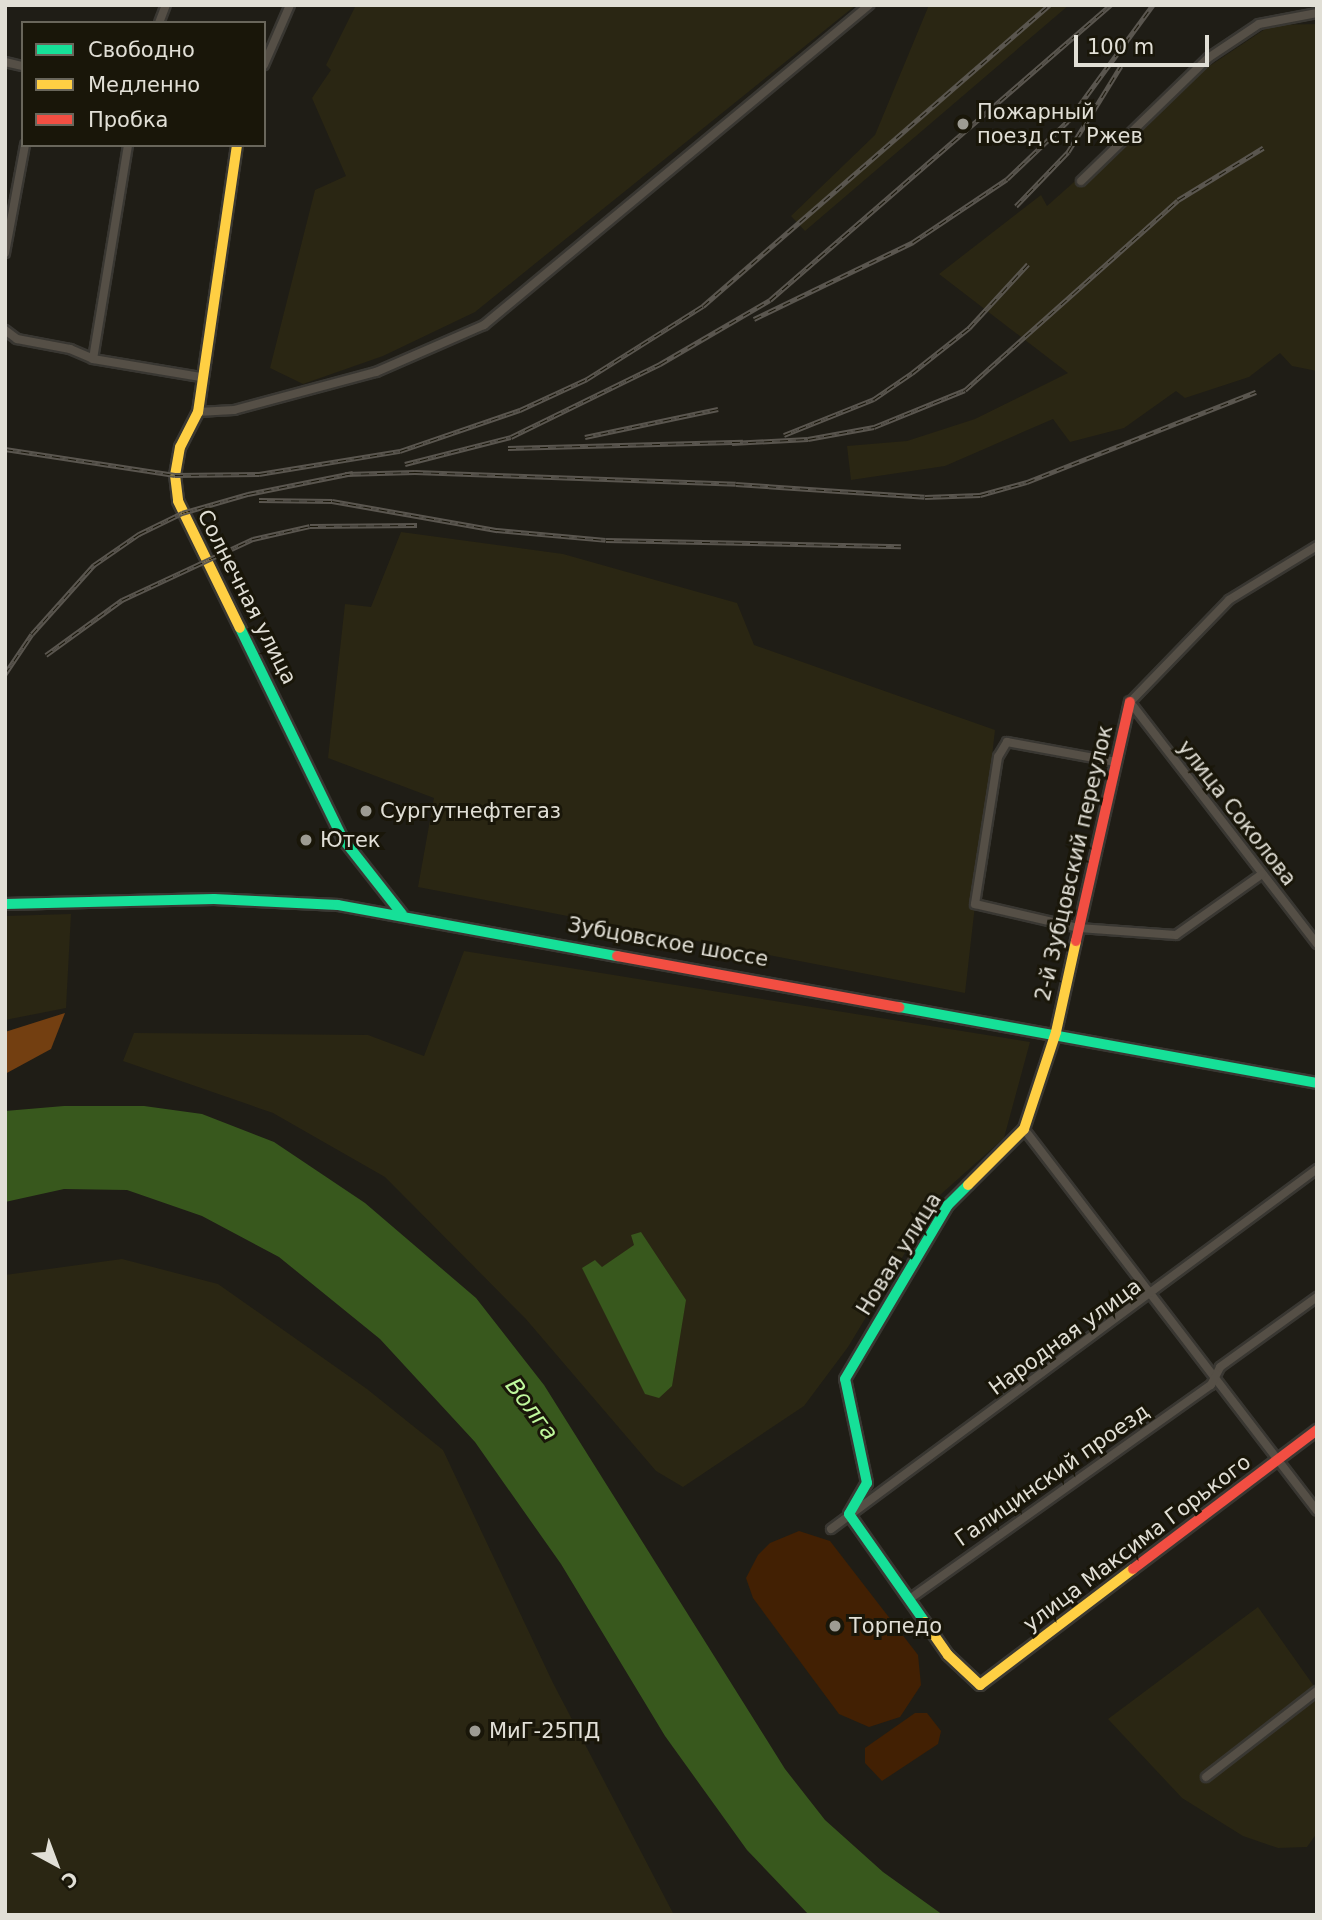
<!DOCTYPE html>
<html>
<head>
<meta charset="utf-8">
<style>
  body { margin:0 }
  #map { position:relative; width:1322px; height:1920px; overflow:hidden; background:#1f1d16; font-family:"DejaVu Sans",sans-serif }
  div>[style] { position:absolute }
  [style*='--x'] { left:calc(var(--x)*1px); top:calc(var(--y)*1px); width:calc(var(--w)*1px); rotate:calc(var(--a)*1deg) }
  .built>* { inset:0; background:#2a2613 }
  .green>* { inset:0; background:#422003 }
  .forest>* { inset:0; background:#733f11 }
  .water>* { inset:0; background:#38581d }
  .roads { filter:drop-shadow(2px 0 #393732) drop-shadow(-2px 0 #393732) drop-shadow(0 2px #393732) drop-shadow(0 -2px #393732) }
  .street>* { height:8px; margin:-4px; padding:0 4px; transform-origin:4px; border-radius:4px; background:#554f46 }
  .fast>* { height:10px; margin:-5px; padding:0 5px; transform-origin:5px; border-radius:5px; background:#16e098 }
  .slow>* { height:10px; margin:-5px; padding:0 5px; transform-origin:5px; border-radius:5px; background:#ffcf43 }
  .jam>* { height:10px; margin:-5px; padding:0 5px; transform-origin:5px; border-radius:5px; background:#f24e42 }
  .rail>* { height:5px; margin-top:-2.5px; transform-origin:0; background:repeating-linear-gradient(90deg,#191609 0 8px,#5a564f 0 16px); box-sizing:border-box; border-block:2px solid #5a564f }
  .dots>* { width:19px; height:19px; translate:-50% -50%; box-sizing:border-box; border:4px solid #191609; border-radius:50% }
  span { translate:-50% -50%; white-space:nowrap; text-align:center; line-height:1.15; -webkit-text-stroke:6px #191609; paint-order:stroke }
  .poi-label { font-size:21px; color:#e1dfd6 }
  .left { translate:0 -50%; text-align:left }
  .street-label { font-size:21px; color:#e1dfd6 }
  .water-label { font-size:23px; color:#c0f89d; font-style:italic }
  .frame { position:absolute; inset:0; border:7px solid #e1dfd6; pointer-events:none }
  .legend { position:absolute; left:21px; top:21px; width:245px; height:126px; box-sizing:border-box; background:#191609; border:2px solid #69665b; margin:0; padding:9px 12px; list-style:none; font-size:21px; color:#e1dfd6 }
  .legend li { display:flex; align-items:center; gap:14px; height:35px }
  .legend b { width:35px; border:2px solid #69665b }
  .north { position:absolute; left:21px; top:1829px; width:70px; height:70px; -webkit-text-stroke:5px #191609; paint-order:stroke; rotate:139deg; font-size:19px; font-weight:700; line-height:28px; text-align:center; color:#e1dfd6 }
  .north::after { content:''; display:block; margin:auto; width:24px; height:32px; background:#e1dfd6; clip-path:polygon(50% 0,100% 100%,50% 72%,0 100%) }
  .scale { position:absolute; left:1074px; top:35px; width:135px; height:32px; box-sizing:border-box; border:4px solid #e1dfd6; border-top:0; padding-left:9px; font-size:21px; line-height:24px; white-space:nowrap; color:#e1dfd6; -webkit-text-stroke:5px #191609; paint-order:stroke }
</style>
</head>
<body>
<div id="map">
  <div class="built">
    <div style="clip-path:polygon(356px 5px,856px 5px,475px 312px,383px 356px,303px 384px,270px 368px,315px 190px,346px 176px,312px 98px,331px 70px,326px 65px)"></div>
    <div style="clip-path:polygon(929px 5px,1069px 5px,805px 231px,791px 216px,875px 135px)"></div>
    <div style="clip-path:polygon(1317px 24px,1317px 371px,1292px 366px,1280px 353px,1249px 377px,1185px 398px,1176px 391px,1124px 428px,1070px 442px,1053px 419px,945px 466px,851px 480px,847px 446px,907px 441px,975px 419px,1068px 373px,939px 274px,1041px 195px,1047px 206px,1190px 79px,1271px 25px)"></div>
    <div style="clip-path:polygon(401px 532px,563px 554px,737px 603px,754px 645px,995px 730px,965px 993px,418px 887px,434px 798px,328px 758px,345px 604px,371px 607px)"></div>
    <div style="clip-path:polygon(71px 914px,66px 1008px,5px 1020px,5px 916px)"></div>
    <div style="clip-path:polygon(464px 951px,1030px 1042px,1004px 1138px,940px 1195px,848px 1347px,804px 1406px,683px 1487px,656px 1471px,525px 1318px,385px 1177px,273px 1113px,123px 1061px,134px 1033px,368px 1035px,424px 1056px)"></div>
    <div style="clip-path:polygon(122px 1259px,218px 1284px,367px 1389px,443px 1450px,553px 1683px,674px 1915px,5px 1915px,5px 1275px)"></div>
    <div style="clip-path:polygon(1258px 1607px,1316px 1689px,1309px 1694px,1317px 1704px,1317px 1833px,1307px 1847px,1278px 1848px,1243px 1836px,1182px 1798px,1108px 1719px)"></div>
  </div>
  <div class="green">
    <div style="clip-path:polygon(799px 1531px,830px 1541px,918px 1655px,921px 1685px,900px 1717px,869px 1727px,839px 1714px,753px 1598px,746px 1578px,758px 1555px,770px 1543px)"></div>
    <div style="clip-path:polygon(915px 1713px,927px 1713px,941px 1731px,938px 1744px,882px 1781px,865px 1763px,865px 1748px)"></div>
  </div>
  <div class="forest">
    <div style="clip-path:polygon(65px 1013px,51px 1049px,5px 1074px,5px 1032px)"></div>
  </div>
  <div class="water">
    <div style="clip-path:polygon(64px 1106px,144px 1106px,202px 1114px,274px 1142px,365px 1203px,476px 1298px,544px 1385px,785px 1769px,825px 1820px,883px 1872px,943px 1915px,809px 1915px,747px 1850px,665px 1736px,561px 1564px,475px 1442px,380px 1339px,279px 1257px,202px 1216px,127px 1190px,64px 1189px,5px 1202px,5px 1111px)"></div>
    <div style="clip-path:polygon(641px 1232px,686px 1300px,672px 1386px,659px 1398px,645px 1394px,582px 1268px,595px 1260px,602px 1267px,634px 1245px,631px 1235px)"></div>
  </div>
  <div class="roads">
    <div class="street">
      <div style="--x:159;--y:23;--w:19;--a:-69"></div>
      <div style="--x:5;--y:62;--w:18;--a:13"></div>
      <div style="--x:264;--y:65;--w:65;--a:-66.6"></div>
      <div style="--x:1081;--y:181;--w:177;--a:-44.1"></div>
      <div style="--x:1208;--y:58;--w:61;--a:-33.7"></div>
      <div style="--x:1259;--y:24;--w:59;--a:-10.7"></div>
      <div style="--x:5;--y:253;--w:110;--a:-79.5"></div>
      <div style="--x:5;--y:330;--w:15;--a:37"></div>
      <div style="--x:17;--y:339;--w:54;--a:10.7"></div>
      <div style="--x:70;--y:349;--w:25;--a:23"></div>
      <div style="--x:93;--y:359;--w:109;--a:9.5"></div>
      <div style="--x:93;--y:359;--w:217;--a:-80.7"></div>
      <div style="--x:198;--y:412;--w:36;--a:-3"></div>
      <div style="--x:234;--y:410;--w:147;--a:-15"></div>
      <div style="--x:376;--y:372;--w:118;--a:-23.5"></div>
      <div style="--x:484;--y:325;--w:501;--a:-39.73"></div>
      <div style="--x:1317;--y:546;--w:103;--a:148.5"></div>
      <div style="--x:1229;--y:600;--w:142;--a:134.1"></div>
      <div style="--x:1130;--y:702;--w:306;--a:52.3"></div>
      <div style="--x:1116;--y:762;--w:111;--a:-169.6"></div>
      <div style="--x:1007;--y:742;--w:17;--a:121"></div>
      <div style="--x:998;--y:757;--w:149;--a:98.9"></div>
      <div style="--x:975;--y:904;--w:107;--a:13"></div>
      <div style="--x:1079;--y:928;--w:97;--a:4.1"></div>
      <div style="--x:1176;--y:935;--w:105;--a:-35.3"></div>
      <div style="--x:1024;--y:1129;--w:481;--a:52.5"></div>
      <div style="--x:831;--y:1529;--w:605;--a:-36.53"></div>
      <div style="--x:911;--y:1598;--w:368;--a:-35.4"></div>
      <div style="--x:1211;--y:1385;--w:20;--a:-63"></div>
      <div style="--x:1220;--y:1367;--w:120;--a:-35.8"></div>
      <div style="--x:1206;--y:1777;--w:140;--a:-37.8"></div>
    </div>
    <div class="fast">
      <div style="--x:240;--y:628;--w:235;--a:64"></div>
      <div style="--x:343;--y:839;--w:95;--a:51.8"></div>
      <div style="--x:5;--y:904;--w:209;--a:-1.4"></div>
      <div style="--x:214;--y:899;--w:124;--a:2.8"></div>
      <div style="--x:338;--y:905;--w:284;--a:10.4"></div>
      <div style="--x:899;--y:1007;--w:425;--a:10.3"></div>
      <div style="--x:925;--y:1622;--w:132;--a:-125.1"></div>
      <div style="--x:849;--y:1514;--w:36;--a:-60"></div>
      <div style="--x:867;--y:1483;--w:106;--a:-101.9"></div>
      <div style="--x:845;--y:1379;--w:202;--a:-59.4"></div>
      <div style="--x:948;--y:1205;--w:28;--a:-45"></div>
    </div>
    <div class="slow">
      <div style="--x:237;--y:145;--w:270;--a:98.3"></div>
      <div style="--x:198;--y:412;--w:39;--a:117"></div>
      <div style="--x:180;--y:447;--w:28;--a:100"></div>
      <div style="--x:175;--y:475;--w:26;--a:83"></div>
      <div style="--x:178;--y:501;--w:141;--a:64"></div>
      <div style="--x:968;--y:1185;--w:79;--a:-45"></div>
      <div style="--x:1024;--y:1129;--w:102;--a:-71.7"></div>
      <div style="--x:1056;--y:1032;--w:93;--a:-77.6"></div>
      <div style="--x:925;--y:1622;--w:40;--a:55.1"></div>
      <div style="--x:948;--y:1655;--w:44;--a:43.2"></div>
      <div style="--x:980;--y:1685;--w:192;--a:-37.2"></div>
    </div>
    <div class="jam">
      <div style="--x:1076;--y:941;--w:245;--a:-77.3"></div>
      <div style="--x:617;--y:956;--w:287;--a:10.3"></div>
      <div style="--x:1133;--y:1569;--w:231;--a:-37.1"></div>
    </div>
  </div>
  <div class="rail">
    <div style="--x:1016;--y:206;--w:75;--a:-46.1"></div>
    <div style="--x:1068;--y:152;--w:101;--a:-58.4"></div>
    <div style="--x:754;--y:319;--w:177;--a:-25.8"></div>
    <div style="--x:913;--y:242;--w:113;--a:-33.8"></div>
    <div style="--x:1007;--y:179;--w:84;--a:-43.6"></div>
    <div style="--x:1068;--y:121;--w:144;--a:-53.8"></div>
    <div style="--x:784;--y:435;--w:97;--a:-21.8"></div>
    <div style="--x:874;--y:399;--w:46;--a:-34.4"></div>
    <div style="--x:912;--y:373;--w:73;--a:-38.3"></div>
    <div style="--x:969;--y:328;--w:87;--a:-47.3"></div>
    <div style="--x:585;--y:437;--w:136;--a:-11.9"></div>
    <div style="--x:732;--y:443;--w:76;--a:-3"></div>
    <div style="--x:808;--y:439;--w:67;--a:-10.3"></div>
    <div style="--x:874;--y:427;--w:98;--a:-22.1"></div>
    <div style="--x:965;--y:390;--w:285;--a:-41.7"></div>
    <div style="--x:1178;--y:200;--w:100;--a:-31.5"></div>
    <div style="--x:508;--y:448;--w:235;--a:-1.5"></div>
    <div style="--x:5;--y:449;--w:172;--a:8.7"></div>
    <div style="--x:175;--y:475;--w:84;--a:-0.7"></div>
    <div style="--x:259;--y:474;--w:143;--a:-9.3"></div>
    <div style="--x:400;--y:451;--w:127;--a:-18.9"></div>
    <div style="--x:520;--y:410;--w:74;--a:-24.8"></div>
    <div style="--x:587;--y:379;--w:137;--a:-32.2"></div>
    <div style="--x:703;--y:306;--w:459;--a:-41"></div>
    <div style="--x:405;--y:464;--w:109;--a:-14.3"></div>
    <div style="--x:511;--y:437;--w:166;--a:-26.1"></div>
    <div style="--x:660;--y:364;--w:127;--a:-30.2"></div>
    <div style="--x:770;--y:300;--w:451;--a:-40.9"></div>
    <div style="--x:345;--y:474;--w:70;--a:-1.6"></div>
    <div style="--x:415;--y:472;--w:321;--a:2.1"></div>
    <div style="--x:736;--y:484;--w:189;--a:3.9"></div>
    <div style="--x:925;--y:497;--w:55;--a:-2.1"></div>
    <div style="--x:980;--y:495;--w:49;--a:-15.5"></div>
    <div style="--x:1027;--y:482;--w:246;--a:-21.5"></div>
    <div style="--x:259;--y:500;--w:73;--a:0.8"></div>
    <div style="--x:332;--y:501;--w:168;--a:10"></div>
    <div style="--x:497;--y:530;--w:109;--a:5.2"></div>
    <div style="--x:606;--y:540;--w:295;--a:1.2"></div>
    <div style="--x:46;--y:655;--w:94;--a:-35.9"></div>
    <div style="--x:122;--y:600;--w:145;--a:-25"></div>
    <div style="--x:253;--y:539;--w:58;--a:-12.8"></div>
    <div style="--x:310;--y:526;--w:107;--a:-0.5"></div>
    <div style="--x:5;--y:674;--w:48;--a:-56"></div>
    <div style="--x:32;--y:634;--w:93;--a:-48.1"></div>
    <div style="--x:94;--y:565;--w:55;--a:-34.6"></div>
    <div style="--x:139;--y:534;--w:48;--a:-26"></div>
    <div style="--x:182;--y:513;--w:69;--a:-16.1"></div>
    <div style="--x:248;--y:494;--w:107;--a:-11.3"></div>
  </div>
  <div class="dots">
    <div style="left:963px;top:124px;background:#9d9b93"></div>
    <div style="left:366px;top:811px;background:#9d9b93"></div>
    <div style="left:306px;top:840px;background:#9d9b93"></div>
    <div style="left:835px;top:1626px;background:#9d9b93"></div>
    <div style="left:475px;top:1731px;background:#9d9b93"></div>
  </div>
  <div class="poi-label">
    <span class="left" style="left:977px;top:124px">Пожарный<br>поезд ст. Ржев</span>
    <span class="left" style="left:380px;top:811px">Сургутнефтегаз</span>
    <span class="left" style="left:320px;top:840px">Ютек</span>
    <span class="left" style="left:849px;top:1626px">Торпедо</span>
    <span class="left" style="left:489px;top:1731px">МиГ-25ПД</span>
  </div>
  <div class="street-label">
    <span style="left:247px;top:597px;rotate:63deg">Солнечная улица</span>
    <span style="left:1237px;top:813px;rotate:52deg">улица Соколова</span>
    <span style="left:1074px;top:863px;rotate:-77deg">2-й Зубцовский переулок</span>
    <span style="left:668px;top:942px;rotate:10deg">Зубцовское шоссе</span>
    <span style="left:899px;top:1254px;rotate:-58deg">Новая улица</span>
    <span style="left:1065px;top:1337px;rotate:-36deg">Народная улица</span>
    <span style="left:1052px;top:1475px;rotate:-35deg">Галицинский проезд</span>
    <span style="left:1137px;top:1543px;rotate:-37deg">улица Максима Горького</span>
  </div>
  <div class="water-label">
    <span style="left:532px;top:1409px;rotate:53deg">Волга</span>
  </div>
  <div class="frame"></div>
  <ul class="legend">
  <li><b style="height:9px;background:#16e098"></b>Свободно</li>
  <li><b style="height:9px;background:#ffcf43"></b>Медленно</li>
  <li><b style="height:9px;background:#f24e42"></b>Пробка</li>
  </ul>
  <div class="north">С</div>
  <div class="scale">100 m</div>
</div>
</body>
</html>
